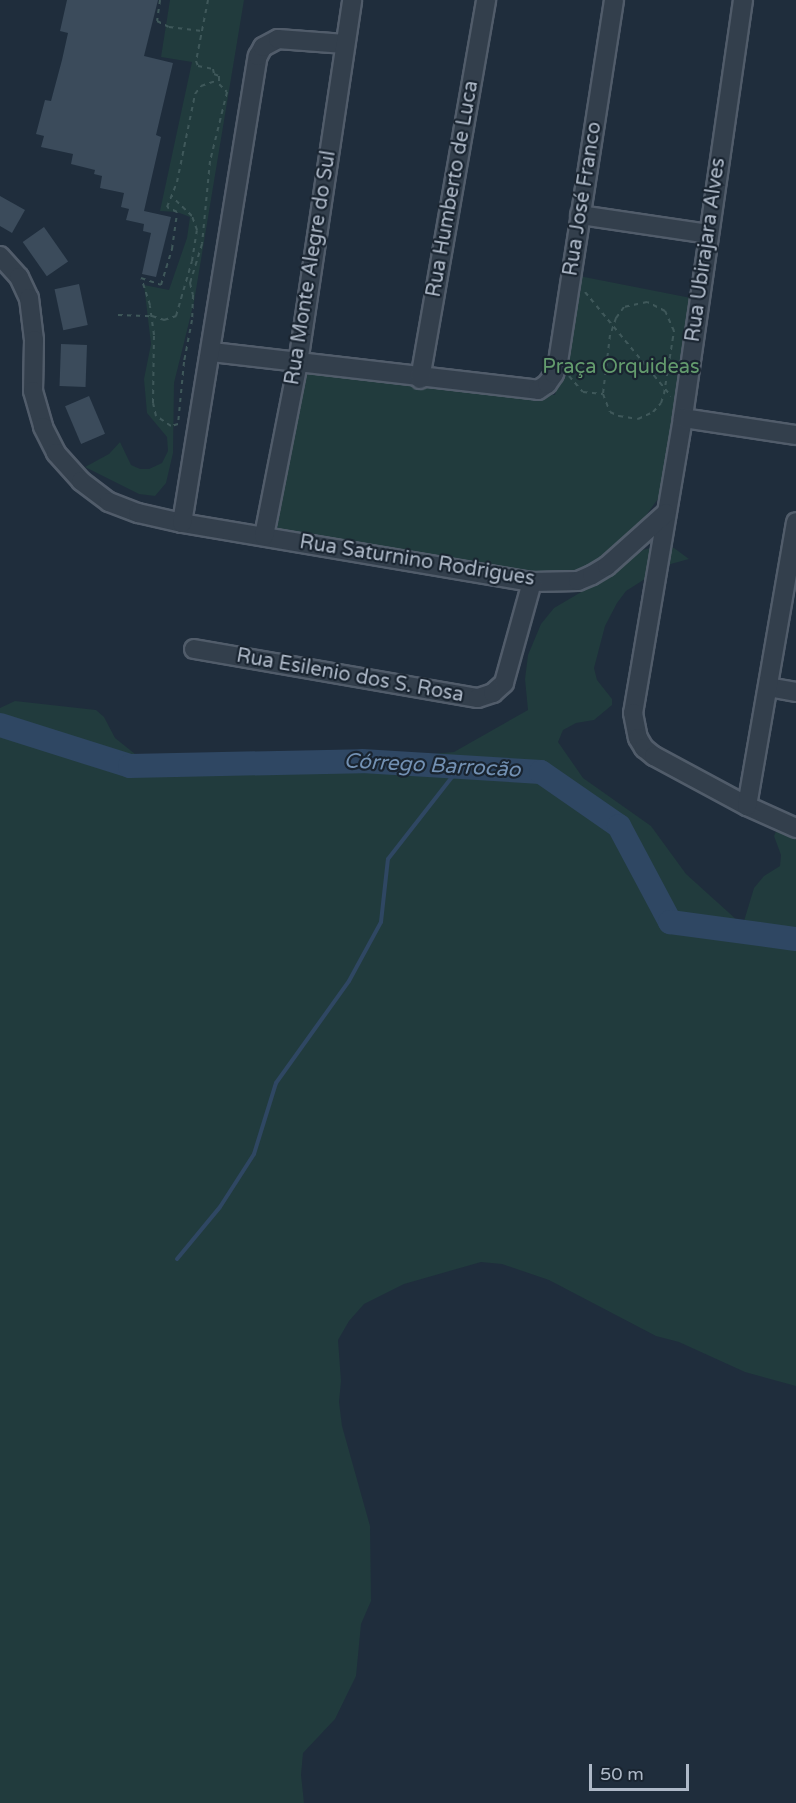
<!DOCTYPE html>
<html>
<head>
<meta charset="utf-8">
<style>
  body { margin:0 }
  #map { position:relative; width:796px; height:1803px; overflow:hidden; background:#1f2d3c; font-family:"Varela Round",sans-serif }
  div>[style] { position:absolute }
  [style*='--x'] { left:calc(var(--x)*1px); top:calc(var(--y)*1px); width:calc(var(--w)*1px); rotate:calc(var(--a)*1deg) }
  .green>* { inset:0; background:#213b3d }
  .stream>* { height:4px; margin:-2px; padding:0 2px; transform-origin:2px; border-radius:2px; background:#2f4763 }
  .river>* { height:24px; margin:-12px; padding:0 12px; transform-origin:12px; border-radius:12px; background:#2f4763 }
  .building>* { inset:0; background:#3b4b5b; transform-origin:0 0 }
  .path>* { height:2px; margin-top:-1px; transform-origin:0; background:repeating-linear-gradient(90deg,#3f585a 0 4.5px,transparent 0 9px) }
  .roads { filter:drop-shadow(2px 0 #515c6a) drop-shadow(-2px 0 #515c6a) drop-shadow(0 2px #515c6a) drop-shadow(0 -2px #515c6a) }
  .minor>* { height:18px; margin:-9px; padding:0 9px; transform-origin:9px; border-radius:9px; background:#333f4c }
  span { translate:-50% -50%; white-space:nowrap; text-align:center; line-height:1.15; -webkit-text-stroke:4.5px #192430; paint-order:stroke }
  .street-label { font-size:20px; color:#aeb9c8 }
  .park-label { font-size:20px; color:#639b6d }
  .water-label { font-size:21px; color:#7391b3; font-style:italic }
  .scale { position:absolute; left:589px; top:1764px; width:100px; height:27px; box-sizing:border-box; border:3px solid #aeb9c8; border-top:0; padding-left:8px; font-size:18px; line-height:21px; white-space:nowrap; color:#aeb9c8; -webkit-text-stroke:4px #192430; paint-order:stroke }
</style>
</head>
<body>
<div id="map">
  <div class="green">
    <div style="clip-path:polygon(170px 0,244px 0,194px 302px,174px 383px,173px 453px,166px 483px,155px 496px,139px 494px,85px 467px,109px 454px,120px 442px,131px 465px,140px 469px,149px 469px,162px 463px,168px 451px,167px 437px,147px 413px,144px 379px,151px 344px,144px 285px,169px 290px,187px 238px,190px 217px,177px 212px,160px 211px,192px 62px,161px 57px)"></div>
    <div style="clip-path:polygon(579px 276px,691px 298px,668px 470px,660px 496px,642px 521px,618px 544px,577px 575px,523px 580px,277px 529px,301px 367px,555px 395px)"></div>
    <div style="clip-path:polygon(658px 546px,674px 548px,689px 559px,667px 565px,626px 591px,617px 603px,605px 626px,594px 668px,597px 680px,612px 699px,612px 705px,594px 720px,576px 723px,563px 730px,558px 742px,583px 778px,651px 826px,686px 874px,738px 921px,744px 921px,754px 888px,764px 876px,780px 866px,781px 855px,774px 836px,777px 829px,785px 829px,796px 833px,796px 1386px,745px 1372px,679px 1342px,656px 1336px,549px 1280px,502px 1264px,481px 1262px,404px 1284px,364px 1304px,349px 1321px,338px 1340px,341px 1381px,339px 1402px,342px 1426px,370px 1526px,371px 1601px,361px 1624px,356px 1676px,335px 1719px,303px 1753px,301px 1775px,304px 1803px,0 1803px,0 708px,15px 701px,96px 710px,104px 717px,115px 738px,135px 754px,194px 773px,219px 775px,256px 769px,317px 770px,401px 757px,454px 752px,528px 710px,525px 679px,528px 655px,541px 624px,554px 608px,605px 578px,643px 550px)"></div>
  </div>
  <div class="stream">
    <div style="--x:177;--y:1259;--w:67;--a:-50.4"></div>
    <div style="--x:220;--y:1207;--w:63;--a:-57.3"></div>
    <div style="--x:254;--y:1154;--w:74;--a:-72.8"></div>
    <div style="--x:276;--y:1083;--w:125;--a:-54.4"></div>
    <div style="--x:349;--y:981;--w:67;--a:-61.5"></div>
    <div style="--x:381;--y:922;--w:63;--a:-83.7"></div>
    <div style="--x:388;--y:859;--w:117;--a:-52"></div>
  </div>
  <div class="river">
    <div style="--x:0;--y:725;--w:136;--a:17.5"></div>
    <div style="--x:130;--y:766;--w:232;--a:-1.2"></div>
    <div style="--x:362;--y:761;--w:179;--a:3.5"></div>
    <div style="--x:541;--y:772;--w:95;--a:34.7"></div>
    <div style="--x:619;--y:826;--w:109;--a:62"></div>
    <div style="--x:670;--y:922;--w:127;--a:7.7"></div>
  </div>
  <div class="building">
    <div style="clip-path:polygon(67px 0,158px 0,144px 56px,173px 63px,156px 135px,161px 137px,144px 211px,171px 217px,156px 277px,142px 274px,151px 233px,143px 231px,144px 224px,126px 220px,129px 209px,121px 207px,124px 193px,100px 188px,102px 176px,94px 174px,95px 170px,71px 164px,73px 154px,41px 147px,44px 136px,36px 134px,45px 100px,51px 101px,62px 60px,68px 33px,60px 31px)"></div>
    <div style="clip-path:polygon(0 196px,25px 210px,12px 233px,0 226px)"></div>
    <div style="left:44px;top:227px;width:42px;height:26px;rotate:55deg"></div>
    <div style="left:79px;top:284px;width:42px;height:25px;rotate:78deg"></div>
    <div style="left:61px;top:344px;width:26px;height:42px;rotate:2deg"></div>
    <div style="left:89px;top:396px;width:41px;height:26px;rotate:67deg"></div>
  </div>
  <div class="path">
    <div style="--x:160;--y:0;--w:21;--a:98"></div>
    <div style="--x:157;--y:21;--w:13;--a:27"></div>
    <div style="--x:169;--y:27;--w:33;--a:7"></div>
    <div style="--x:208;--y:0;--w:62;--a:101.1"></div>
    <div style="--x:196;--y:61;--w:5;--a:68"></div>
    <div style="--x:198;--y:66;--w:15;--a:11"></div>
    <div style="--x:213;--y:69;--w:5;--a:79"></div>
    <div style="--x:214;--y:74;--w:5;--a:22"></div>
    <div style="--x:219;--y:76;--w:8;--a:90"></div>
    <div style="--x:219;--y:84;--w:11;--a:45"></div>
    <div style="--x:227;--y:92;--w:71;--a:103.8"></div>
    <div style="--x:210;--y:161;--w:83;--a:95.5"></div>
    <div style="--x:202;--y:244;--w:41;--a:107.1"></div>
    <div style="--x:190;--y:283;--w:12;--a:76"></div>
    <div style="--x:193;--y:295;--w:25;--a:92"></div>
    <div style="--x:192;--y:320;--w:43;--a:100.8"></div>
    <div style="--x:184;--y:362;--w:62;--a:95.5"></div>
    <div style="--x:178;--y:424;--w:7;--a:164"></div>
    <div style="--x:171;--y:426;--w:18;--a:-146"></div>
    <div style="--x:156;--y:416;--w:13;--a:-103"></div>
    <div style="--x:153;--y:403;--w:68;--a:-89.2"></div>
    <div style="--x:154;--y:335;--w:30;--a:-98"></div>
    <div style="--x:150;--y:305;--w:28;--a:-108"></div>
    <div style="--x:141;--y:278;--w:21;--a:19"></div>
    <div style="--x:161;--y:285;--w:38;--a:-73"></div>
    <div style="--x:172;--y:249;--w:37;--a:-82"></div>
    <div style="--x:177;--y:212;--w:11;--a:-153"></div>
    <div style="--x:167;--y:207;--w:27;--a:-68"></div>
    <div style="--x:177;--y:182;--w:90;--a:-78.4"></div>
    <div style="--x:195;--y:94;--w:10;--a:-53"></div>
    <div style="--x:201;--y:86;--w:18;--a:-19"></div>
    <div style="--x:585;--y:292;--w:135;--a:50.4"></div>
    <div style="--x:118;--y:315;--w:34;--a:2"></div>
    <div style="--x:152;--y:316;--w:13;--a:18"></div>
    <div style="--x:164;--y:320;--w:13;--a:-18"></div>
    <div style="--x:176;--y:316;--w:57;--a:-73.8"></div>
    <div style="--x:192;--y:261;--w:31;--a:-81"></div>
    <div style="--x:197;--y:230;--w:15;--a:-110"></div>
    <div style="--x:192;--y:216;--w:29;--a:-136"></div>
    <div style="--x:569;--y:376;--w:21;--a:49"></div>
    <div style="--x:583;--y:392;--w:20;--a:6"></div>
    <div style="--x:603;--y:394;--w:19;--a:69"></div>
    <div style="--x:610;--y:412;--w:10;--a:24"></div>
    <div style="--x:619;--y:416;--w:19;--a:9"></div>
    <div style="--x:638;--y:419;--w:17;--a:-25"></div>
    <div style="--x:653;--y:412;--w:12;--a:-48"></div>
    <div style="--x:661;--y:403;--w:9;--a:-72"></div>
    <div style="--x:664;--y:394;--w:64;--a:-81"></div>
    <div style="--x:674;--y:331;--w:22;--a:-114"></div>
    <div style="--x:665;--y:311;--w:20;--a:-153"></div>
    <div style="--x:647;--y:302;--w:24;--a:168"></div>
    <div style="--x:624;--y:307;--w:14;--a:126"></div>
    <div style="--x:616;--y:318;--w:18;--a:109"></div>
    <div style="--x:610;--y:335;--w:59;--a:96.8"></div>
  </div>
  <div class="roads">
    <div class="minor">
      <div style="--x:743;--y:0;--w:422;--a:98.2"></div>
      <div style="--x:683;--y:418;--w:299;--a:99.6"></div>
      <div style="--x:633;--y:713;--w:25;--a:79"></div>
      <div style="--x:638;--y:738;--w:12;--a:59"></div>
      <div style="--x:644;--y:748;--w:13;--a:39"></div>
      <div style="--x:654;--y:756;--w:106;--a:28.3"></div>
      <div style="--x:747;--y:806;--w:54;--a:24.2"></div>
      <div style="--x:580;--y:215;--w:129;--a:8.4"></div>
      <div style="--x:0;--y:256;--w:28;--a:48"></div>
      <div style="--x:19;--y:277;--w:23;--a:65"></div>
      <div style="--x:29;--y:298;--w:42;--a:83.2"></div>
      <div style="--x:34;--y:340;--w:51;--a:91.1"></div>
      <div style="--x:33;--y:391;--w:37;--a:74"></div>
      <div style="--x:43;--y:427;--w:29;--a:63"></div>
      <div style="--x:56;--y:453;--w:38;--a:48"></div>
      <div style="--x:81;--y:481;--w:35;--a:37"></div>
      <div style="--x:109;--y:502;--w:31;--a:21"></div>
      <div style="--x:138;--y:513;--w:45;--a:12.8"></div>
      <div style="--x:182;--y:523;--w:355;--a:9.6"></div>
      <div style="--x:532;--y:582;--w:46;--a:-1.2"></div>
      <div style="--x:578;--y:581;--w:15;--a:-23"></div>
      <div style="--x:592;--y:575;--w:17;--a:-31"></div>
      <div style="--x:607;--y:566;--w:79;--a:-41.9"></div>
      <div style="--x:212;--y:352;--w:328;--a:6.6"></div>
      <div style="--x:538;--y:390;--w:11;--a:-34"></div>
      <div style="--x:547;--y:384;--w:12;--a:-55"></div>
      <div style="--x:554;--y:374;--w:13;--a:-72"></div>
      <div style="--x:558;--y:362;--w:366;--a:-81.2"></div>
      <div style="--x:420;--y:379;--w:385;--a:-80.1"></div>
      <div style="--x:683;--y:418;--w:114;--a:8.6"></div>
      <div style="--x:182;--y:523;--w:473;--a:-80.8"></div>
      <div style="--x:258;--y:56;--w:10;--a:-61"></div>
      <div style="--x:263;--y:47;--w:17;--a:-28"></div>
      <div style="--x:278;--y:39;--w:67;--a:4.3"></div>
      <div style="--x:264;--y:536;--w:176;--a:-78.9"></div>
      <div style="--x:298;--y:363;--w:367;--a:-81.5"></div>
      <div style="--x:194;--y:649;--w:288;--a:9.8"></div>
      <div style="--x:478;--y:698;--w:16;--a:-18"></div>
      <div style="--x:493;--y:693;--w:15;--a:-42"></div>
      <div style="--x:504;--y:683;--w:105;--a:-74.5"></div>
      <div style="--x:768;--y:687;--w:28;--a:10"></div>
      <div style="--x:747;--y:806;--w:288;--a:-80.2"></div>
    </div>
  </div>
  <div class="street-label">
    <span style="left:453px;top:189px;rotate:-80deg">Rua Humberto de Luca</span>
    <span style="left:583px;top:199px;rotate:-81deg">Rua José Franco</span>
    <span style="left:706px;top:250px;rotate:-82deg">Rua Ubirajara Alves</span>
    <span style="left:311px;top:268px;rotate:-81deg">Rua Monte Alegre do Sul</span>
    <span style="left:417px;top:561px;rotate:9deg">Rua Saturnino Rodrigues</span>
    <span style="left:350px;top:676px;rotate:10deg">Rua Esilenio dos S. Rosa</span>
  </div>
  <div class="park-label">
    <span style="left:621px;top:367px">Praça Orquideas</span>
  </div>
  <div class="water-label">
    <span style="left:432px;top:766px;rotate:3deg">Córrego Barrocão</span>
  </div>
  <div class="scale">50 m</div>
</div>
</body>
</html>
